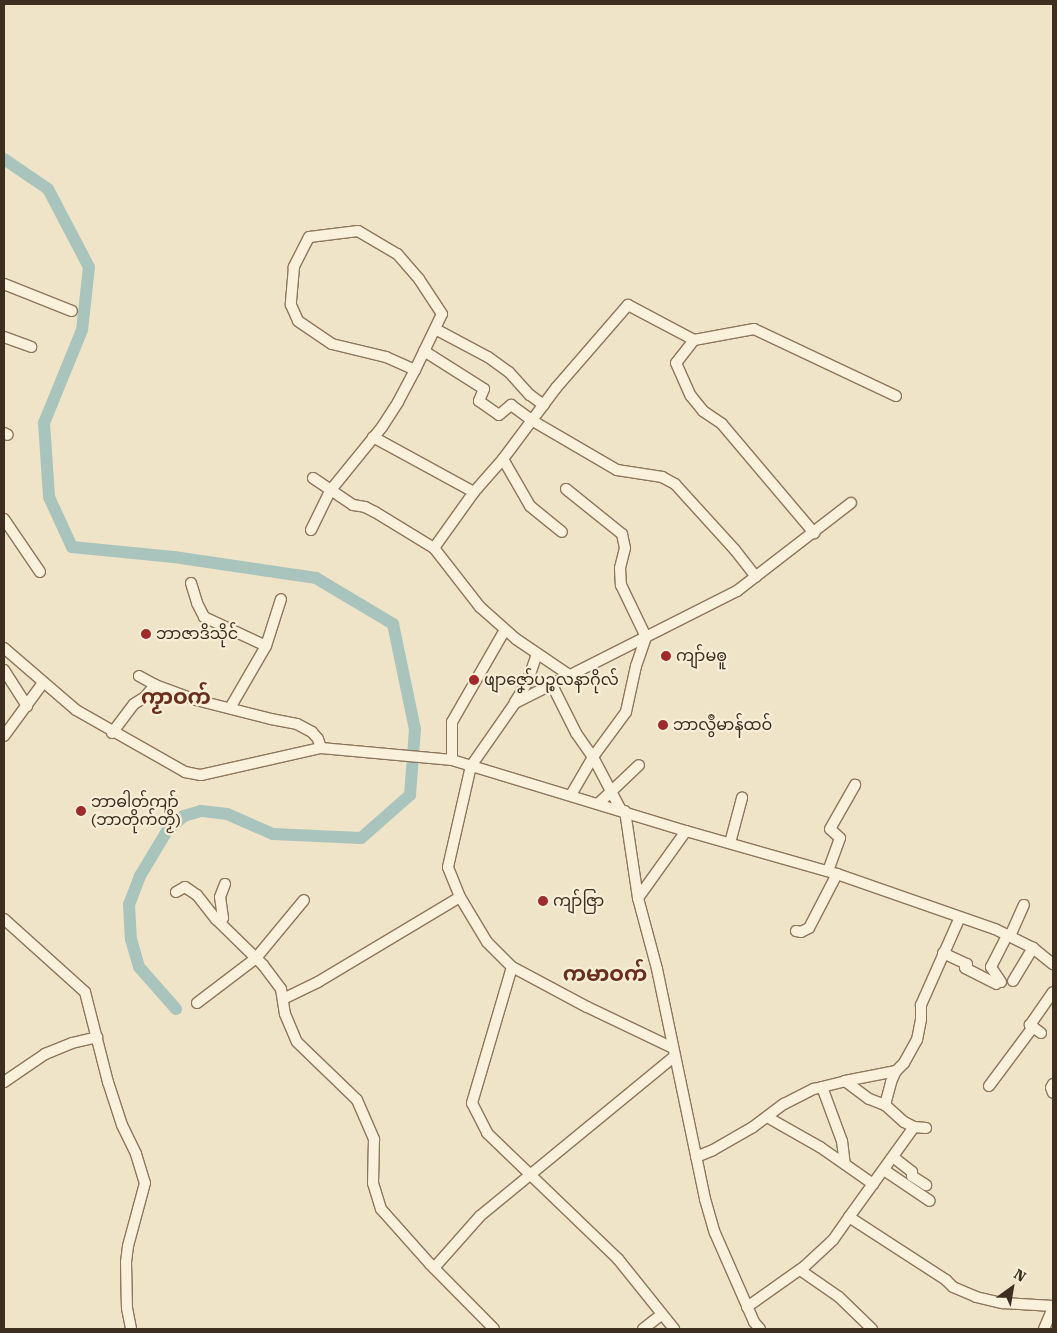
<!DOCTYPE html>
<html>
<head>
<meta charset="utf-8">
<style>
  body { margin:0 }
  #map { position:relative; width:1057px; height:1333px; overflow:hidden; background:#f0e4c8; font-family:"Roboto Serif","Noto Sans Myanmar",serif }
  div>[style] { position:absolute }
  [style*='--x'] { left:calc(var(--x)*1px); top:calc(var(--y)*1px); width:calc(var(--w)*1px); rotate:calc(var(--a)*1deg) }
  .river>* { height:12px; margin:-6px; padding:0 6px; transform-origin:6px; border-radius:6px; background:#a9c4bc }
  .roads { filter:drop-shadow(1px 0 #8d765c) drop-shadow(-1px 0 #8d765c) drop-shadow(0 1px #8d765c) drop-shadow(0 -1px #8d765c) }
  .minor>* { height:10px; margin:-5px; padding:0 5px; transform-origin:5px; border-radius:5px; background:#faf1dc }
  .dots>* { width:14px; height:14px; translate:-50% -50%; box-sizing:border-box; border:2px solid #f7eed8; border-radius:50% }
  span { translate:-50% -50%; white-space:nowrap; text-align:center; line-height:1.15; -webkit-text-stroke:4.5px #f7eed8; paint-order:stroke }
  .poi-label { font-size:16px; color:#3d2e20 }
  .left { translate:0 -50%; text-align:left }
  .district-label { font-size:21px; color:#6b2e1e; font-weight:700 }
  .frame { position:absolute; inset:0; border:5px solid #3d2e20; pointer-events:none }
  .north { position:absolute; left:987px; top:1263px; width:50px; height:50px; -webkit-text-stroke:4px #f7eed8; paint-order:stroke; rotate:32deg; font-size:14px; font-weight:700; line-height:20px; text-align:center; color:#3d2e20 }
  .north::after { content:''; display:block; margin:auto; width:18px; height:22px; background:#3d2e20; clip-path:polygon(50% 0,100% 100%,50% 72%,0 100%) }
</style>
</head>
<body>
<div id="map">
  <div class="river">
    <div style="--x:4;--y:159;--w:53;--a:34.3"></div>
    <div style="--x:48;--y:189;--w:88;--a:62.3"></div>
    <div style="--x:89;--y:267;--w:63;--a:96.3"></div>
    <div style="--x:82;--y:330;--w:100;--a:112.2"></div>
    <div style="--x:44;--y:423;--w:74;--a:86.1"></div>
    <div style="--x:49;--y:497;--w:55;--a:65.3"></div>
    <div style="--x:72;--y:547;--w:102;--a:5.6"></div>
    <div style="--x:174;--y:557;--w:144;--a:8.4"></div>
    <div style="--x:316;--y:578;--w:90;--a:30.9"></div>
    <div style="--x:393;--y:624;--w:107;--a:78.2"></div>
    <div style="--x:415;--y:729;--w:66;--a:94.3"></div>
    <div style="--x:410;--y:795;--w:65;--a:138.7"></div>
    <div style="--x:361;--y:838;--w:88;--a:-177.4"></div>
    <div style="--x:273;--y:834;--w:50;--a:-156.5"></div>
    <div style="--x:227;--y:814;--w:26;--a:-173"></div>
    <div style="--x:201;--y:811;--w:18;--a:164"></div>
    <div style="--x:184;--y:816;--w:23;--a:139"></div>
    <div style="--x:167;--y:831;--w:52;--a:121"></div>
    <div style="--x:140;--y:876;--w:30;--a:111"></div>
    <div style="--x:129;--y:904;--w:35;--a:87"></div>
    <div style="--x:131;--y:939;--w:29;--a:74"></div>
    <div style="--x:139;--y:967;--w:56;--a:48.6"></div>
  </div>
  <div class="roads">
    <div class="minor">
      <div style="--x:4;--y:284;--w:73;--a:21.7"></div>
      <div style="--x:439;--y:331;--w:55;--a:28"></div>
      <div style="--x:488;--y:357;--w:26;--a:36"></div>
      <div style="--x:509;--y:372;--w:31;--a:48"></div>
      <div style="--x:530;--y:395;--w:17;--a:36"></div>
      <div style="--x:4;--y:337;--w:29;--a:20"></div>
      <div style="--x:694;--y:340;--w:61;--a:-10.4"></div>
      <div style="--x:754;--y:329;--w:157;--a:25.3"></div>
      <div style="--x:424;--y:351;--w:71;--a:32.3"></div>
      <div style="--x:484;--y:389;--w:13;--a:113"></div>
      <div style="--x:479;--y:401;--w:24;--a:35"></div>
      <div style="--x:499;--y:415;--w:16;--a:-40"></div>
      <div style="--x:511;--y:405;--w:27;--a:36"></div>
      <div style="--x:533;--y:421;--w:97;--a:30.3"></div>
      <div style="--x:617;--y:470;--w:46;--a:8.8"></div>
      <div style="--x:662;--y:477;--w:15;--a:28"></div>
      <div style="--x:675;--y:484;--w:89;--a:47.7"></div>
      <div style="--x:735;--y:550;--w:34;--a:52"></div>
      <div style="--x:4;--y:433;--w:4;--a:27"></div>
      <div style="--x:373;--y:437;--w:115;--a:28.6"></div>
      <div style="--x:474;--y:492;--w:69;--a:125.5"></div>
      <div style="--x:434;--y:548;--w:75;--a:52.1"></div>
      <div style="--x:480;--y:607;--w:48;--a:41.6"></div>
      <div style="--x:516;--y:639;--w:64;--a:34.2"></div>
      <div style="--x:503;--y:459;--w:54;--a:60.1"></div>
      <div style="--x:530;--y:506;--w:41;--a:39.1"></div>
      <div style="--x:313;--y:478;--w:48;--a:34"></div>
      <div style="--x:353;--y:505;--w:12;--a:9"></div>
      <div style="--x:365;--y:507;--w:11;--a:27"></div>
      <div style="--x:375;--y:512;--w:69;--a:31.4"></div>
      <div style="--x:566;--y:489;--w:72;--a:38.8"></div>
      <div style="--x:622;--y:534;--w:14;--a:78"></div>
      <div style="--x:625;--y:548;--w:21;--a:104"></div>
      <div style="--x:620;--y:568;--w:17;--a:87"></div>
      <div style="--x:621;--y:585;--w:58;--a:64.3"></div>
      <div style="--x:646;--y:637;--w:31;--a:109"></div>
      <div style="--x:636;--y:666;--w:47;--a:102.3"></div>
      <div style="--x:626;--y:712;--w:56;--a:126.3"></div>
      <div style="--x:593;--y:757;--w:44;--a:120.1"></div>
      <div style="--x:474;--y:492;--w:44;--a:-48.7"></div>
      <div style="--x:503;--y:459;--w:89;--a:-53.3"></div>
      <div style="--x:556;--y:388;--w:110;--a:-49.1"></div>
      <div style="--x:628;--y:305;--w:75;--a:27.9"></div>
      <div style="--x:694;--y:340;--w:29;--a:128"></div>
      <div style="--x:676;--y:363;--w:36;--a:66"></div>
      <div style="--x:691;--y:396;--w:19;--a:51"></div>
      <div style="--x:703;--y:411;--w:23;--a:34"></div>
      <div style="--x:722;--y:424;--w:143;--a:49.8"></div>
      <div style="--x:4;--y:519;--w:64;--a:55.8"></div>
      <div style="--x:311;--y:530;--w:43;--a:-64"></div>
      <div style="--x:330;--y:491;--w:82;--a:-50.9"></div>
      <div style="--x:382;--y:427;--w:30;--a:-57"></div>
      <div style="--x:398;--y:402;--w:36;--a:-62"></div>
      <div style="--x:415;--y:370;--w:62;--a:-64.3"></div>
      <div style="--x:442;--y:314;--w:42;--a:-123.3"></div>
      <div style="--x:419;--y:279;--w:33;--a:-131"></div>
      <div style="--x:397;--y:254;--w:45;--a:-149.5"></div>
      <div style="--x:358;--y:231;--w:49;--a:173"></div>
      <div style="--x:309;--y:237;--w:34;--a:117"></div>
      <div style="--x:294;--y:267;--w:38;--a:95"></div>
      <div style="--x:291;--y:305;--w:17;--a:66"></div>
      <div style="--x:298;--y:321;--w:41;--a:34.1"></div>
      <div style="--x:332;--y:344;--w:56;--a:13.5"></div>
      <div style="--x:386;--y:357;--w:32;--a:24"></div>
      <div style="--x:191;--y:583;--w:21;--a:73"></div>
      <div style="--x:197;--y:603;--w:16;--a:63"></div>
      <div style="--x:204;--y:617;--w:68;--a:25.1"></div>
      <div style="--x:4;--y:648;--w:95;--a:40.7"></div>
      <div style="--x:76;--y:710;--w:125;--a:29.6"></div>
      <div style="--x:185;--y:772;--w:16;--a:11"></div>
      <div style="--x:201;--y:775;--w:123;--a:-12.7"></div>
      <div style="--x:321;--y:748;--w:132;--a:5.2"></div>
      <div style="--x:452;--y:760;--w:245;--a:16.9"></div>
      <div style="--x:686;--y:831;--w:157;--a:15.9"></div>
      <div style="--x:837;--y:874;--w:167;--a:19.2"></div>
      <div style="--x:995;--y:929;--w:42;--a:26.6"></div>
      <div style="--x:1033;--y:948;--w:26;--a:39"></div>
      <div style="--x:4;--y:670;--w:43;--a:57.4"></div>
      <div style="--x:139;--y:676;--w:18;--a:29"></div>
      <div style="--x:155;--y:685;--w:44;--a:20.1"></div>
      <div style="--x:196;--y:700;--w:77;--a:14.2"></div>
      <div style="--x:271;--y:719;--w:26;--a:11"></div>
      <div style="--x:297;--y:724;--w:17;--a:28"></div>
      <div style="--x:312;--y:732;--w:9;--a:49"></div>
      <div style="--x:318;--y:739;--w:9;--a:72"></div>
      <div style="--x:552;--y:685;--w:54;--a:63.4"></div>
      <div style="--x:576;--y:733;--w:29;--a:55"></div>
      <div style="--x:593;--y:757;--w:60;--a:62.2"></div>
      <div style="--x:515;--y:702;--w:22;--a:-58"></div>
      <div style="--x:527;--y:683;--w:31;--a:-71"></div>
      <div style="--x:230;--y:708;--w:72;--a:-59.9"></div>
      <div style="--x:266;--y:646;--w:49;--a:-72.3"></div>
      <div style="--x:112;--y:733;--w:36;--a:-53"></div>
      <div style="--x:134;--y:704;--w:13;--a:-32"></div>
      <div style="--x:145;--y:697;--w:16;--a:-50"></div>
      <div style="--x:4;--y:736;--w:66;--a:-53.7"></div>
      <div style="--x:452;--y:760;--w:38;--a:-90"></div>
      <div style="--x:452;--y:722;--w:106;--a:-60.1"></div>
      <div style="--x:599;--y:803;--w:55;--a:-43.5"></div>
      <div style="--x:625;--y:811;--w:88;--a:81.5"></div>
      <div style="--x:638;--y:898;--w:73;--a:75"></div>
      <div style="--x:657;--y:969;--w:235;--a:78.2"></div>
      <div style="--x:705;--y:1199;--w:35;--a:74"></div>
      <div style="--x:715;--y:1233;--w:97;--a:66.3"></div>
      <div style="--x:754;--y:1322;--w:9;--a:49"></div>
      <div style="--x:730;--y:843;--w:47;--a:-75.1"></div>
      <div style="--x:828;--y:871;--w:35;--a:-70"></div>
      <div style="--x:840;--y:838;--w:13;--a:-138"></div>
      <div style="--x:830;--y:829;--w:51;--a:-60.4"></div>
      <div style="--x:176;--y:892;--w:10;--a:-29"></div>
      <div style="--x:185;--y:887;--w:14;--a:34"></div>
      <div style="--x:197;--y:895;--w:31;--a:52"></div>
      <div style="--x:216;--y:919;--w:66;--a:44.4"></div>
      <div style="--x:263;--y:965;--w:30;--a:53"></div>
      <div style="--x:281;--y:989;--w:25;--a:81"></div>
      <div style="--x:285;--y:1014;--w:30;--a:67"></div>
      <div style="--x:297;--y:1042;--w:83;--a:44"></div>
      <div style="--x:357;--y:1100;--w:43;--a:66.4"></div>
      <div style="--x:374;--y:1139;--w:44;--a:91.3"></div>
      <div style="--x:373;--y:1183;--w:27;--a:73"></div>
      <div style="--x:381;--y:1209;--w:74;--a:48.3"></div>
      <div style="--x:430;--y:1264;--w:91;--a:45.4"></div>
      <div style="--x:638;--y:898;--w:82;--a:-54.4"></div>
      <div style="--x:4;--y:919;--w:109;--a:42"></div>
      <div style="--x:85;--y:992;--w:93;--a:75.7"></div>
      <div style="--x:108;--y:1082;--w:45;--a:72"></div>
      <div style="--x:122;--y:1125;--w:32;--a:64"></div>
      <div style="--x:136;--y:1154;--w:30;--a:73"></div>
      <div style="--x:145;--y:1183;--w:65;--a:105.1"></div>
      <div style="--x:128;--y:1246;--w:16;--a:97"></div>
      <div style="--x:126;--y:1262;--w:46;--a:88.8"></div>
      <div style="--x:127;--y:1308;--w:21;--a:79"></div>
      <div style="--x:220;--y:922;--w:5;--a:-53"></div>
      <div style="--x:223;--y:918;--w:21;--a:-98"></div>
      <div style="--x:220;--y:897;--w:14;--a:-69"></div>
      <div style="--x:796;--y:931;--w:5;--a:11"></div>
      <div style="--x:801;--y:932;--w:9;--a:-27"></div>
      <div style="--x:809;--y:928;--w:61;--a:-62.6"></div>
      <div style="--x:1010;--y:936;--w:34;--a:-66"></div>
      <div style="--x:943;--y:953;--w:26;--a:25"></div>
      <div style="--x:967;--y:964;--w:4;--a:117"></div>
      <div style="--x:965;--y:968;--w:35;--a:27"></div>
      <div style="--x:512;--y:967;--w:142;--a:106.4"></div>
      <div style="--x:472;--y:1103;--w:34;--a:63"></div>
      <div style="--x:487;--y:1133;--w:182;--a:43.9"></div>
      <div style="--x:618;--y:1259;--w:90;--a:51.3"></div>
      <div style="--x:1013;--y:981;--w:39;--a:-59"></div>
      <div style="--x:1001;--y:982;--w:18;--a:-124"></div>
      <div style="--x:991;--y:967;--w:36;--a:-63"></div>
      <div style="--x:283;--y:999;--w:39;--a:-26"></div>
      <div style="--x:318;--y:982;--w:165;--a:-30.9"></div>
      <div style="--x:197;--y:1003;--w:74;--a:-37.3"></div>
      <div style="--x:256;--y:958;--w:75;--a:-50.4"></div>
      <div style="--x:1041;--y:1033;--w:14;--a:-144"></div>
      <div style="--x:1030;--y:1025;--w:40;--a:-55.1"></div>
      <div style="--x:673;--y:1048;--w:95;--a:-154.5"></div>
      <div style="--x:587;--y:1007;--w:85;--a:-151.9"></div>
      <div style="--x:512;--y:967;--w:35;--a:-135"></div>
      <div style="--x:487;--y:942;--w:52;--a:-121"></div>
      <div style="--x:460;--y:897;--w:32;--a:-112"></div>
      <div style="--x:448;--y:867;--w:104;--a:-77.2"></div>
      <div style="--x:471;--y:766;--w:77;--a:-55.1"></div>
      <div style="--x:515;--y:703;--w:249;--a:-26.8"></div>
      <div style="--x:737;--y:591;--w:144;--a:-37.7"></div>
      <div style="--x:4;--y:1082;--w:50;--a:-34.3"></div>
      <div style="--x:45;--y:1054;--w:29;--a:-22"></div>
      <div style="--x:72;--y:1043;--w:26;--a:-13"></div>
      <div style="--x:1053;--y:1084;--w:4;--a:117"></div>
      <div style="--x:1051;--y:1088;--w:5;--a:68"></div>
      <div style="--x:989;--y:1086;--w:74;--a:-53.3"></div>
      <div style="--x:822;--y:1087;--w:58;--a:69.7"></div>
      <div style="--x:842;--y:1141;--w:23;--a:83"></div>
      <div style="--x:885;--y:1105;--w:17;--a:-159"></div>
      <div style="--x:869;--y:1099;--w:30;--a:-143"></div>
      <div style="--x:845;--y:1081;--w:52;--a:-11.1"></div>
      <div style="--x:767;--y:1117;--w:61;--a:29.5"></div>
      <div style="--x:820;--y:1147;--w:65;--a:34.9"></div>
      <div style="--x:914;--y:1127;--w:111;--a:125.8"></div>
      <div style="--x:849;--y:1217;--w:116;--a:33"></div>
      <div style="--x:946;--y:1280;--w:10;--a:45"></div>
      <div style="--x:953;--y:1287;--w:25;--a:23"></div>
      <div style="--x:976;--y:1297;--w:28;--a:13"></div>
      <div style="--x:1003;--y:1303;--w:50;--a:3.4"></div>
      <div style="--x:926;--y:1128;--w:12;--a:-175"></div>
      <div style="--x:914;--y:1127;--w:11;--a:-153"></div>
      <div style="--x:904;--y:1122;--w:25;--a:-138"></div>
      <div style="--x:885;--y:1105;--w:24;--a:-75"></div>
      <div style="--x:891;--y:1082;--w:12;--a:-66"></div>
      <div style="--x:896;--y:1071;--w:11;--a:-45"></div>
      <div style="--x:904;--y:1063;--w:26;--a:-61"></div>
      <div style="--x:917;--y:1040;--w:21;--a:-79"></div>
      <div style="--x:921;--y:1019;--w:14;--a:-90"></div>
      <div style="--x:921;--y:1005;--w:96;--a:-66.1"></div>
      <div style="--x:696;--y:1157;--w:18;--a:-22"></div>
      <div style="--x:713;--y:1150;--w:46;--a:-29.9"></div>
      <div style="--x:753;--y:1127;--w:39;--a:-37"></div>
      <div style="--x:784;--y:1104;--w:34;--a:-27"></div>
      <div style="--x:814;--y:1089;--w:32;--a:-14"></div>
      <div style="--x:893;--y:1157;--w:24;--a:38"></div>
      <div style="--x:912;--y:1172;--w:4;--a:90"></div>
      <div style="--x:912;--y:1176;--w:17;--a:33"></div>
      <div style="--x:884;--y:1170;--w:55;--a:34"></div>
      <div style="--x:434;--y:1268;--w:69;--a:-48.5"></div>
      <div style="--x:480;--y:1216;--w:252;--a:-39.4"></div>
      <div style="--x:800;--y:1270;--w:47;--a:34.7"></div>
      <div style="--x:839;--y:1297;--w:46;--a:44.1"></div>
      <div style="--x:747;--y:1307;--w:71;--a:-35.3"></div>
      <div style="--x:805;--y:1266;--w:38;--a:-43"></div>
      <div style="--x:833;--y:1240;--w:28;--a:-55"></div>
      <div style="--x:643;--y:1329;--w:24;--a:-38"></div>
      <div style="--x:1044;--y:1329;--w:23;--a:-67"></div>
    </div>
  </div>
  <div class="dots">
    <div style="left:146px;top:634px;background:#9e2a2b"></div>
    <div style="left:666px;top:656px;background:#9e2a2b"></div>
    <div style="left:474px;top:680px;background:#9e2a2b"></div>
    <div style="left:663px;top:725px;background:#9e2a2b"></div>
    <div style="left:81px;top:811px;background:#9e2a2b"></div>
    <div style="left:543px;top:901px;background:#9e2a2b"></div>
  </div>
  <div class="poi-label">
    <span class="left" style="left:156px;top:634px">ဘာဇာဒိသိုင်</span>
    <span class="left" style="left:676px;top:656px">ကျာ်မၜူ</span>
    <span class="left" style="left:484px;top:680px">ဖျာဇၞော်ပဉ္စလနာဂိုလ်</span>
    <span class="left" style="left:673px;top:725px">ဘာလွဳမာန်ထဝ်</span>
    <span class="left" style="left:91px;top:811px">ဘာဓါတ်ကျာ်<br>(ဘာတိုက်တၟိ)</span>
    <span class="left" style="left:553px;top:901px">ကျာ်ဇြာ</span>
  </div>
  <div class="district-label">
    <span style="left:176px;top:697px">ကၟာဝက်</span>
    <span style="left:605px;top:974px">ကမာဝက်</span>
  </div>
  <div class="frame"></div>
  <div class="north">N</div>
</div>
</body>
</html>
